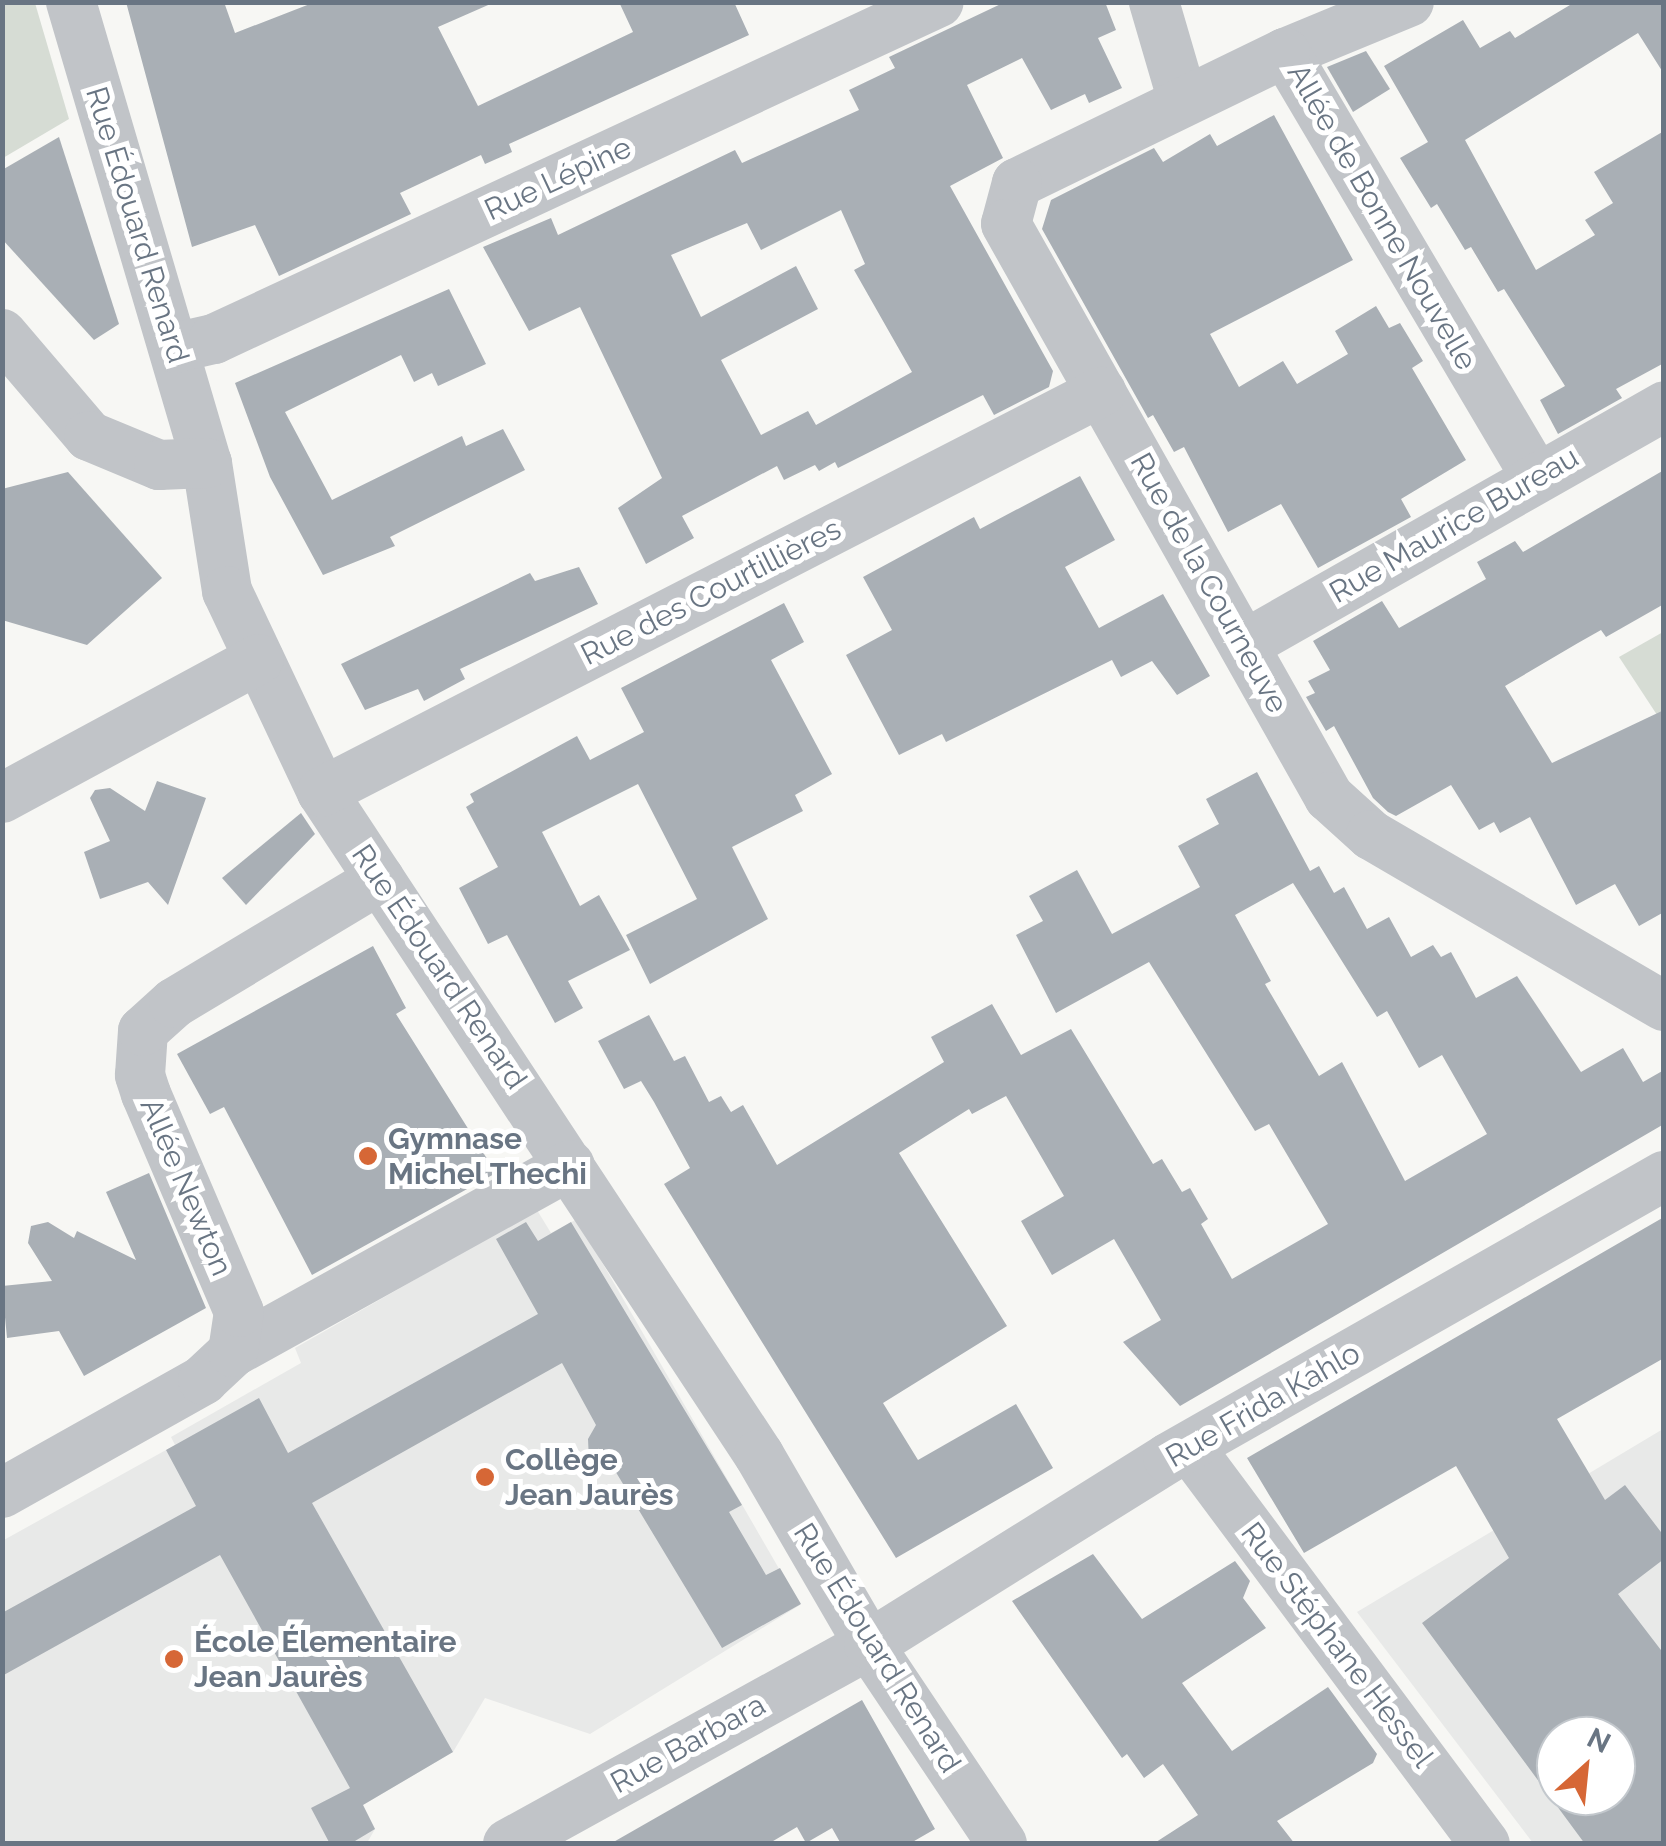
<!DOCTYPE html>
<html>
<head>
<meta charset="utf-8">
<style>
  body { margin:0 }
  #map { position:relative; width:1666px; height:1846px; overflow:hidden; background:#f7f7f4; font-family:Raleway,sans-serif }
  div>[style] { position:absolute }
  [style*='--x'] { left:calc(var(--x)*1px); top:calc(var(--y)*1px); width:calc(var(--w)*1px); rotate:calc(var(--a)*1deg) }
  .built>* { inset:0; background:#e8e9e8 }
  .green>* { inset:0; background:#d6dcd4 }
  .building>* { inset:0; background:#a9afb5 }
  .minor>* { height:50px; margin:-25px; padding:0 25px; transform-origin:25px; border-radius:25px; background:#c1c4c8 }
  .dots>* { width:28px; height:28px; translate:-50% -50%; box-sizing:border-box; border:5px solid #fff; border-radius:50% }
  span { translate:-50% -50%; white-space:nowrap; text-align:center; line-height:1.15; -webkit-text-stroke:10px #fff; paint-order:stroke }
  .street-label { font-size:30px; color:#697583 }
  .poi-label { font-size:30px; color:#697583; font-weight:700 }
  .left { translate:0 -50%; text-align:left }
  .frame { position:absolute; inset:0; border:5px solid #697583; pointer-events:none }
  .north { position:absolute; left:1536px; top:1716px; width:100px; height:100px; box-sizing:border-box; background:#fff; border:2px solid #c3c8cd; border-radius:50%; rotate:27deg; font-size:28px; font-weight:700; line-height:40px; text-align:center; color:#697583 }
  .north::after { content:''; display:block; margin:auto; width:35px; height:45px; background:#d66736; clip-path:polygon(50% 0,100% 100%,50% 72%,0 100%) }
</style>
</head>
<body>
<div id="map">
  <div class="built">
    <div style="clip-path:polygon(537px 1210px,551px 1233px,577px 1219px,800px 1605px,590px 1734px,485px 1698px,453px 1752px,363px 1805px,375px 1829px,367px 1843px,3px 1843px,2px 1541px,175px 1445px,171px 1437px,301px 1363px,295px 1348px)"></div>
    <div style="clip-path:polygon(evenodd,1663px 1429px,1663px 1843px,1533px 1843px,1357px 1612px,1663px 1429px,1556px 1736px,1616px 1736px,1616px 1796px,1556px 1796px,1556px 1736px)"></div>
  </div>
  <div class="green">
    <div style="clip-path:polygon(2px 3px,35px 3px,69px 119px,3px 158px)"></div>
    <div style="clip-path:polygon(1663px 632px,1663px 724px,1619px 657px)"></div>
  </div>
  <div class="building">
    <div style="clip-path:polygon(126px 2px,224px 2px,235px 33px,315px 2px,495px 2px,438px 27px,478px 106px,633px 32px,619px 2px,734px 2px,749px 35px,509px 144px,512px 152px,485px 164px,481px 155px,400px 193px,411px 214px,279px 276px,255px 225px,192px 247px)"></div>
    <div style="clip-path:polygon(evenodd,1005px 2px,1105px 2px,1116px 30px,1098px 38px,1122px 88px,1089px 103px,1085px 94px,1051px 110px,1022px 58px,967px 85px,1003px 158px,950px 186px,1053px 371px,1049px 387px,994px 415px,983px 395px,838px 468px,835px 462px,819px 471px,815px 465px,784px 480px,777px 466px,682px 516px,694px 538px,646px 564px,618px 508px,662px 478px,580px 307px,529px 331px,483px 247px,551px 218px,558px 235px,735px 150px,742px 163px,859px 110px,849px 90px,895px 68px,889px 57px,1005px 2px,841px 210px,865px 264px,854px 270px,912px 372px,816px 425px,808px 411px,761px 435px,721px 360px,818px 309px,796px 266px,701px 317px,671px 255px,747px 223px,761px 250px,841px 210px)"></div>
    <div style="clip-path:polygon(1575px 2px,1664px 2px,1664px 74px,1638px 33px,1465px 140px,1536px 270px,1595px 235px,1585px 220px,1613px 203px,1594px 172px,1664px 131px,1664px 363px,1616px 389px,1622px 398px,1558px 434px,1540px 400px,1565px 386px,1504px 289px,1498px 292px,1471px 247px,1465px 250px,1437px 204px,1431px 208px,1400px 158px,1428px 142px,1384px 66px,1463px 20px,1480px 48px,1510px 31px,1515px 38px)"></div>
    <div style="clip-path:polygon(1366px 51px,1390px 89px,1353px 112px,1327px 67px)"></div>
    <div style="clip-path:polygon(1274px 115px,1353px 260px,1210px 334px,1239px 387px,1283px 361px,1297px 384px,1348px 354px,1335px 331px,1376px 306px,1389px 328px,1400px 323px,1423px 361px,1412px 368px,1466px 460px,1401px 499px,1411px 517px,1318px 568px,1281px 504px,1228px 532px,1184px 447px,1174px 452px,1153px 415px,1148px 418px,1042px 229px,1051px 200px,1110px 170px,1154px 148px,1163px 162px,1210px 134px,1217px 146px)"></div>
    <div style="clip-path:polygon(59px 137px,119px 324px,94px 340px,2px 239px,2px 170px)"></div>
    <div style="clip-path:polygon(449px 289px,486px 364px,438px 386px,432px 373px,414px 382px,401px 355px,285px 412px,332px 500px,462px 436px,466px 446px,503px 429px,525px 470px,390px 537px,395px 546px,323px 575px,270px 477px,235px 383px)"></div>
    <div style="clip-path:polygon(1664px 470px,1664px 604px,1606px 637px,1601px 630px,1578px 643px,1505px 686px,1552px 763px,1664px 710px,1664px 912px,1639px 926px,1615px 884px,1576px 905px,1530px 817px,1500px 833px,1494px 822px,1479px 830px,1451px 785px,1396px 816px,1388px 812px,1373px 798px,1334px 726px,1326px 731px,1306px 697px,1315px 693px,1308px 681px,1330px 670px,1313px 641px,1382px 601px,1399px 628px,1486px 579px,1477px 562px,1515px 541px,1523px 552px)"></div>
    <div style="clip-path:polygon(68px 472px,162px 578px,87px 645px,2px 620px,2px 489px)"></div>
    <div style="clip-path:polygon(1080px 476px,1115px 540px,1065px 567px,1099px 628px,1163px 594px,1210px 676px,1177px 695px,1152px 661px,1121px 677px,1112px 660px,946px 742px,942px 734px,899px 755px,846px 655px,892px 630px,863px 577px,974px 517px,980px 529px)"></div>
    <div style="clip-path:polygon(579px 567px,598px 604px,460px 669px,465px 679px,424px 701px,418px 689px,365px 710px,341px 664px,530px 573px,535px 581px)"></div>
    <div style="clip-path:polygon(784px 603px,804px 642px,771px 660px,832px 774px,795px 795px,803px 811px,732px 847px,768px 919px,650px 984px,626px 935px,697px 899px,638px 784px,542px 832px,580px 906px,599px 895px,630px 950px,568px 981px,583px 1008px,555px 1023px,507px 935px,488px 944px,459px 888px,498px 867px,466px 807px,474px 802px,470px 794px,577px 736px,590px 760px,644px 732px,621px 688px)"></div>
    <div style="clip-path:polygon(evenodd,1257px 772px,1310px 871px,1319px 866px,1334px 893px,1344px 887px,1367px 929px,1389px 917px,1411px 957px,1433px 945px,1441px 957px,1451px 952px,1476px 998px,1517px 976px,1581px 1072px,1623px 1048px,1643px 1082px,1664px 1070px,1664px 1124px,1180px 1406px,1123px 1342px,1161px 1320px,1114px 1239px,1052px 1275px,1021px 1221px,1064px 1196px,1006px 1096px,972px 1114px,969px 1109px,899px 1153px,1007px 1326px,883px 1403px,918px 1460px,1016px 1404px,1053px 1468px,896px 1558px,664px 1184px,690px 1168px,654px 1102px,641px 1081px,624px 1089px,598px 1041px,649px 1015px,674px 1061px,685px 1056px,709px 1102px,721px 1096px,731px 1112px,743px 1105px,777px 1165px,944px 1062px,931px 1037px,992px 1004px,1021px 1055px,1071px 1029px,1153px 1164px,1162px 1159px,1182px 1192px,1190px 1188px,1208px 1219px,1201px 1224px,1232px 1279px,1328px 1224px,1269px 1124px,1255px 1131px,1149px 962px,1056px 1013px,1016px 935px,1043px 921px,1029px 896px,1077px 870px,1112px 934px,1200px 887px,1178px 846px,1219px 824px,1206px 799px,1257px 772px,1293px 883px,1377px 1017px,1387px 1011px,1419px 1068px,1442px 1055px,1487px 1134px,1405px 1181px,1342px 1062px,1319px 1076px,1265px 984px,1271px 981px,1235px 915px,1293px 883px)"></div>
    <div style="clip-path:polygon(157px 781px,206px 798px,168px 905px,148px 882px,100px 899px,84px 852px,110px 841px,90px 798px,95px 790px,110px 788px,145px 811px)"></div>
    <div style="clip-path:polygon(301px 813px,315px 834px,246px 905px,222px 878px)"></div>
    <div style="clip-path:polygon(373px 946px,406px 1008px,396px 1014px,496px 1173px,312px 1275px,224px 1107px,210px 1114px,177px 1054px)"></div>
    <div style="clip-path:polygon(149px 1173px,206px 1308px,84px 1376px,59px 1331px,7px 1338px,2px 1286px,52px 1281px,28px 1243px,31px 1226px,48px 1222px,74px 1238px,77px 1231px,136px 1260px,106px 1192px)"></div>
    <div style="clip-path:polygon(evenodd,1664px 1217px,1664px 1358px,1557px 1419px,1605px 1500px,1625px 1485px,1664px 1536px,1664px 1559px,1618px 1594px,1664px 1654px,1664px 1844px,1585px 1844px,1422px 1623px,1509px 1558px,1456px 1466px,1304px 1553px,1247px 1458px,1664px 1217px,1556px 1736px,1616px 1736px,1616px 1796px,1556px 1796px,1556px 1736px)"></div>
    <div style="clip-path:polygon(526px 1222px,538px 1241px,571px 1222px,742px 1505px,729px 1512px,766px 1575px,780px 1568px,801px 1604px,722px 1648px,614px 1469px,589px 1461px,588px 1439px,596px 1425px,562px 1363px,312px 1503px,453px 1752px,363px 1805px,375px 1829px,350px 1844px,330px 1844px,311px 1808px,350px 1788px,220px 1555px,2px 1676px,2px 1613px,196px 1506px,166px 1450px,259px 1398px,288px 1453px,538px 1314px,496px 1239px)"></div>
    <div style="clip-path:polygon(1093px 1554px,1142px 1619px,1235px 1561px,1250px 1581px,1243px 1598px,1266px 1628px,1182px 1683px,1232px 1751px,1328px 1687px,1377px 1754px,1373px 1763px,1277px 1821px,1295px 1844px,1153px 1844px,1198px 1815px,1163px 1764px,1144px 1778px,1127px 1754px,1122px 1758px,1012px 1601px)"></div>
    <div style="clip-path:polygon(862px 1700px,935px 1829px,909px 1844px,841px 1844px,832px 1828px,806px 1843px,797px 1827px,768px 1844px,610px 1844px)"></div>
  </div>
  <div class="minor">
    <div style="--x:71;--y:2;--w:481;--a:73.6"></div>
    <div style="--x:207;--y:463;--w:130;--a:81.1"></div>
    <div style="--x:227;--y:591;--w:222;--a:64.7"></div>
    <div style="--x:322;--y:792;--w:794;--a:56.61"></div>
    <div style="--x:759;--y:1455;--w:220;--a:59.9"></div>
    <div style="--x:869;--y:1645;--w:239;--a:56.2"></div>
    <div style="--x:1154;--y:2;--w:100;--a:73.7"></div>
    <div style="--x:1285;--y:53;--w:134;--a:-22.4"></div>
    <div style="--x:2;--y:334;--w:134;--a:49.5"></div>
    <div style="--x:89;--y:436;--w:76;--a:22.5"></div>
    <div style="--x:159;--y:465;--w:48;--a:-2.4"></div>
    <div style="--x:174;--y:348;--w:41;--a:-12.7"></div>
    <div style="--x:214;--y:339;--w:799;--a:-24.93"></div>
    <div style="--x:1536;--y:477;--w:493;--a:-120.6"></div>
    <div style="--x:1285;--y:53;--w:298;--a:154.1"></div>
    <div style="--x:1017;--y:183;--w:42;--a:105"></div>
    <div style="--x:1006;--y:224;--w:658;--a:60.59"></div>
    <div style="--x:1329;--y:797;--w:57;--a:42.1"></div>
    <div style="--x:1371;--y:835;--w:339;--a:30.3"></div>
    <div style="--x:1246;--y:644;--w:481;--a:-29.6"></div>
    <div style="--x:322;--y:792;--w:876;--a:-27.18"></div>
    <div style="--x:2;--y:798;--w:292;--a:-28.4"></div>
    <div style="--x:233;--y:1352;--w:385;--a:-29"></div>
    <div style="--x:1189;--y:1447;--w:495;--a:53.3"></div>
    <div style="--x:2;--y:1493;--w:231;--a:-29.3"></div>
    <div style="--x:203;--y:1380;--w:41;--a:-43"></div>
    <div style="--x:233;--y:1352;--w:40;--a:-81.5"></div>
    <div style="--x:239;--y:1312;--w:237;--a:-113.1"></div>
    <div style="--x:146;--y:1094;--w:20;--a:-108"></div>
    <div style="--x:140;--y:1075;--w:44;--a:-86.1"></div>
    <div style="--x:143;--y:1031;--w:42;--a:-42.1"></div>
    <div style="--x:174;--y:1003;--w:240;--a:-31"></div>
    <div style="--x:508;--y:1844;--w:412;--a:-28.9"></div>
    <div style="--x:869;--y:1645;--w:353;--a:-32"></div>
    <div style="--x:1168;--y:1458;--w:571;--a:-29.62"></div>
  </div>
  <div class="dots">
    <div style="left:368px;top:1156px;background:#d66736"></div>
    <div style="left:485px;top:1477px;background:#d66736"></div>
    <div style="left:174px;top:1659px;background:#d66736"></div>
  </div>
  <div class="street-label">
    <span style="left:558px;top:179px;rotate:-25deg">Rue Lépine</span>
    <span style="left:1382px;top:217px;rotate:60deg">Allée de Bonne Nouvelle</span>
    <span style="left:137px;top:225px;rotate:73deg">Rue Édouard Renard</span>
    <span style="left:1454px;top:525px;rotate:-30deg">Rue Maurice Bureau</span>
    <span style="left:1209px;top:583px;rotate:61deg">Rue de la Courneuve</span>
    <span style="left:711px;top:592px;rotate:-27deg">Rue des Courtillières</span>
    <span style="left:439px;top:967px;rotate:56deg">Rue Édouard Renard</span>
    <span style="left:186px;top:1187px;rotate:67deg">Allée Newton</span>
    <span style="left:1263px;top:1405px;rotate:-30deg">Rue Frida Kahlo</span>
    <span style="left:1337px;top:1645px;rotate:53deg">Rue Stéphane Hessel</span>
    <span style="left:877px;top:1648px;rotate:58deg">Rue Édouard Renard</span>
    <span style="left:688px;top:1744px;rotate:-29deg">Rue Barbara</span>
  </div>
  <div class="poi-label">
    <span class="left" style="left:388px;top:1156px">Gymnase<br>Michel Thechi</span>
    <span class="left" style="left:505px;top:1477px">Collège<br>Jean Jaurès</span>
    <span class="left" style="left:194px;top:1659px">École Élementaire<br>Jean Jaurès</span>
  </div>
  <div class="frame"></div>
  <div class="north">N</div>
</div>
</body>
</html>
